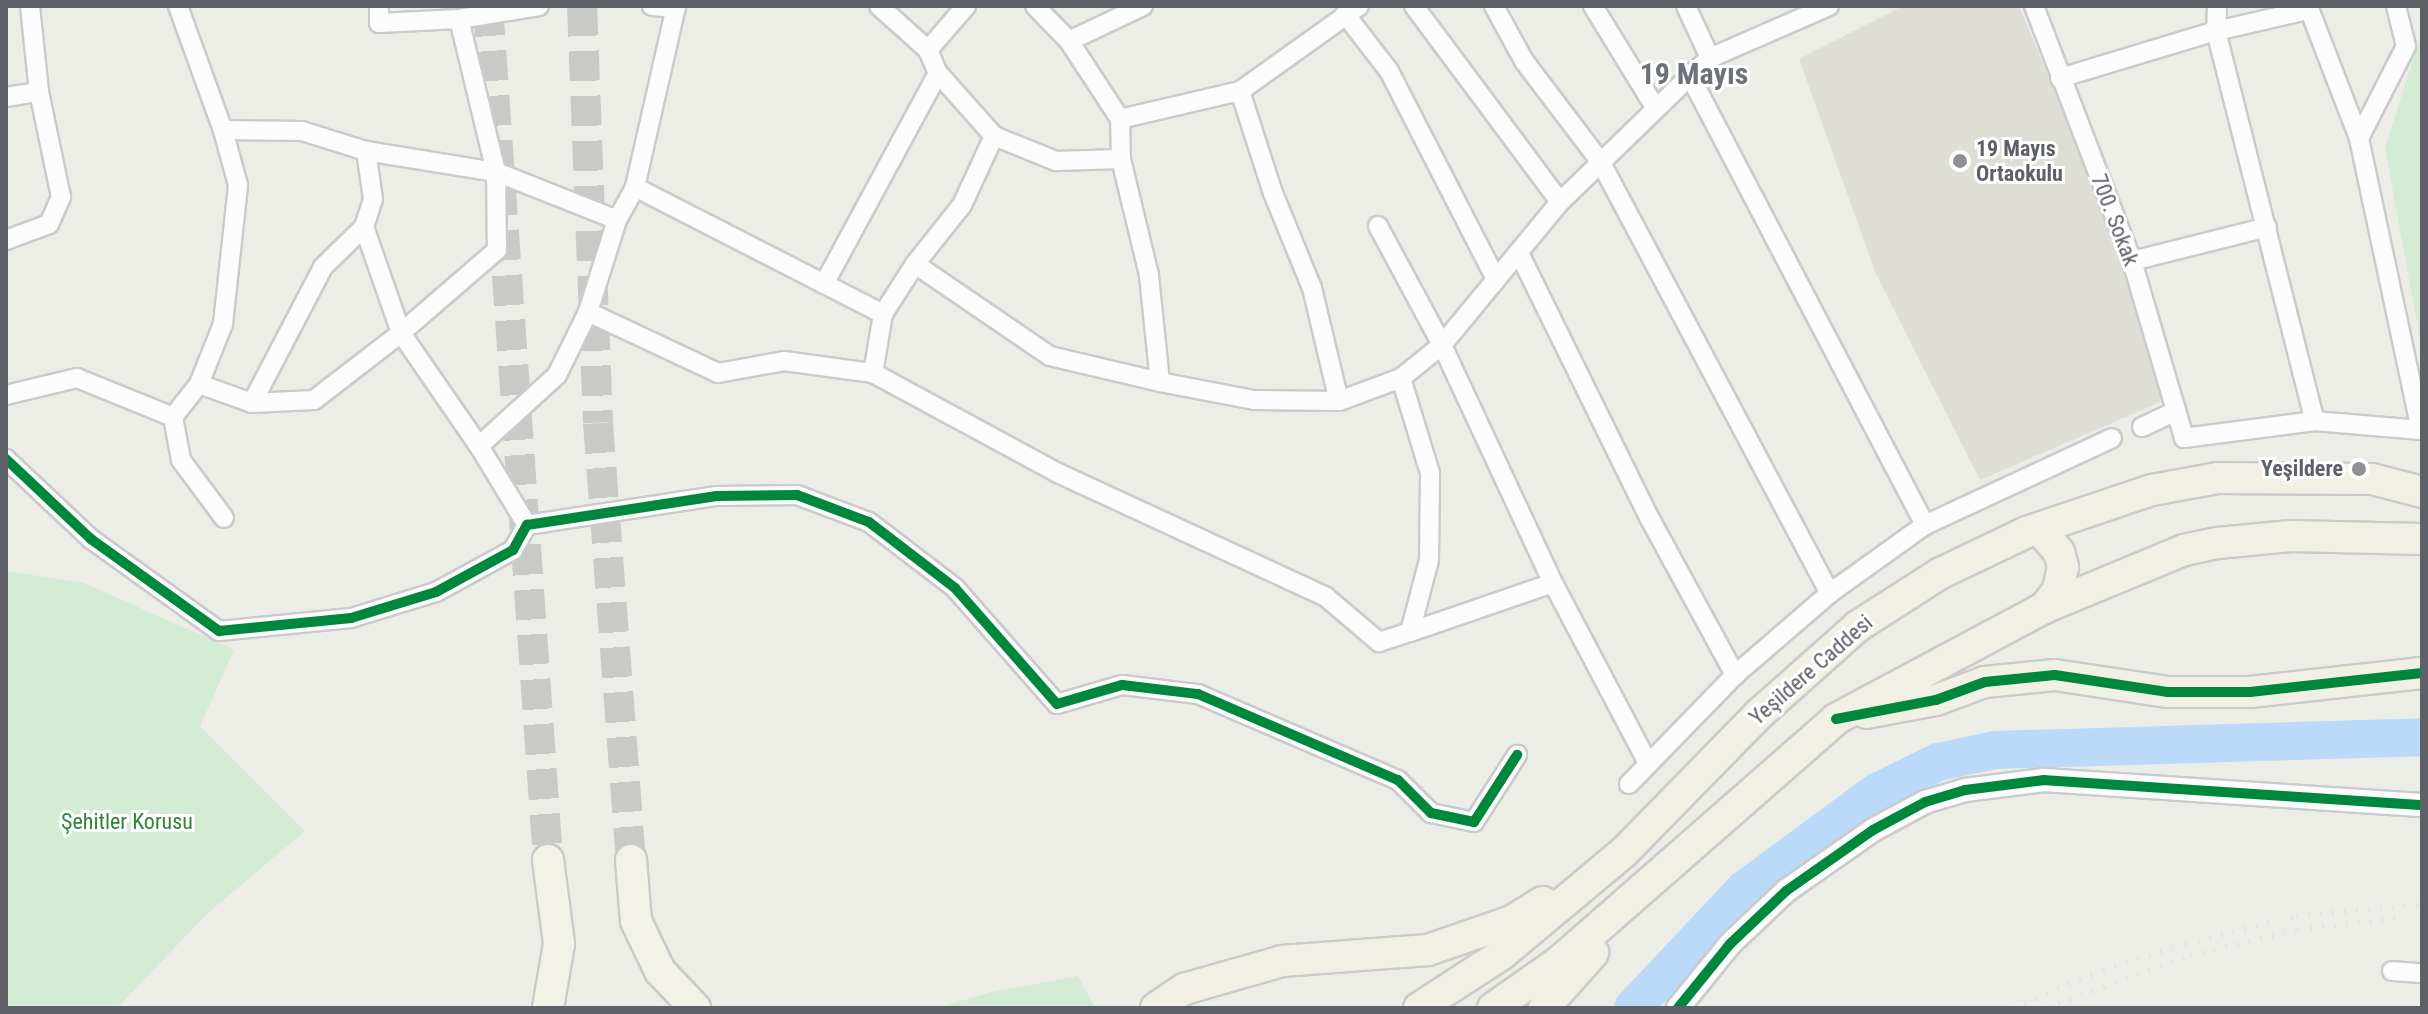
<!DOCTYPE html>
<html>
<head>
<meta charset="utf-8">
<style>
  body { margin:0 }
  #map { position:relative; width:2428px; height:1014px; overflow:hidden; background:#edede8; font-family:"Roboto Condensed",sans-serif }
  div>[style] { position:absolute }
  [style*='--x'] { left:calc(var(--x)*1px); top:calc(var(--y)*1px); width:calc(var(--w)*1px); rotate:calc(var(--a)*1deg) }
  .education>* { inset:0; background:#deddd6 }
  .green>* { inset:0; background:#d4ebd4 }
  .river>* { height:38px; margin:-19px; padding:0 19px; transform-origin:19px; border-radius:19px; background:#bbd9f8 }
  .primary-tunnel>* { height:30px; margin-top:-15px; transform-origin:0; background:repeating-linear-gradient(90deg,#c9cac8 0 30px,transparent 0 45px) }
  .roads { filter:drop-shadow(2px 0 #cacbca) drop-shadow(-2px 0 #cacbca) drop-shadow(0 2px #cacbca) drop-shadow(0 -2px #cacbca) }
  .minor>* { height:18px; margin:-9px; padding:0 9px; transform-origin:9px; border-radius:9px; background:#fcfcfc }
  .tertiary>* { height:22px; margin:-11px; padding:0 11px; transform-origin:11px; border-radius:11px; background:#fcfcfc }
  .primary>* { height:30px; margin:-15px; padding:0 15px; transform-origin:15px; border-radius:15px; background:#f3f2e8 }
  .trunk>* { height:30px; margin:-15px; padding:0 15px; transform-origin:15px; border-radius:15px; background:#f2f0e4 }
  .rail>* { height:6px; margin-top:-3px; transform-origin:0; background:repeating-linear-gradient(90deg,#e4e4e4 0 2px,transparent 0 12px) }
  .cycleway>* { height:10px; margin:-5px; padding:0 5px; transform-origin:5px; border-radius:5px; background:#00873e }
  .dots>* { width:22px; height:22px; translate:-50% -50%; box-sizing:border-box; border:4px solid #fff; border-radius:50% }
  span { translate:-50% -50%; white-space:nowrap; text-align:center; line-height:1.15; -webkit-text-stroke:6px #fff; paint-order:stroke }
  .poi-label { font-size:22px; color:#5d6067; font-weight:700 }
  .left { translate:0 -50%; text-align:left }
  .right { translate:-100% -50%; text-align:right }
  .street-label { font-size:22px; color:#5d6067 }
  .park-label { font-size:22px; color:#2e8439 }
  .district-label { font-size:30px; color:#6d7279; font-weight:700 }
  .frame { position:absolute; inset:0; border:8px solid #5d6067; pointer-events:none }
</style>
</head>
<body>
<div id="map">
  <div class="education">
    <div style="clip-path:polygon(1903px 6px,2019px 6px,2126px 264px,2163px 401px,1980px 480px,1876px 274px,1799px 59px)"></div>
  </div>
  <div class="green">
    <div style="clip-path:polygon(2422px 32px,2422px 350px,2385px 148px)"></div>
    <div style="clip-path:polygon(6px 571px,84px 583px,234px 650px,200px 726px,305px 831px,208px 913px,117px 1008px,6px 1008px)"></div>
    <div style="clip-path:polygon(1078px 976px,1095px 1008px,936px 1008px,992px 992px)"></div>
  </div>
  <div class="river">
    <div style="--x:1633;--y:1008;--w:162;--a:-46.8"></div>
    <div style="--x:1744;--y:890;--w:165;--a:-36.4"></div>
    <div style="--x:1877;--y:792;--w:68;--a:-26.2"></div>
    <div style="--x:1938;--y:762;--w:58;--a:-11.9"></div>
    <div style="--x:1995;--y:750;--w:427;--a:-1.7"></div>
  </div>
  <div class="primary-tunnel">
    <div style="--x:488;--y:6;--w:856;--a:85.98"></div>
    <div style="--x:582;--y:6;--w:417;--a:87.8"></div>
    <div style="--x:598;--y:423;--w:438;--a:85.7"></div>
  </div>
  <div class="roads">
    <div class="minor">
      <div style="--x:178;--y:6;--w:132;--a:70.1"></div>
      <div style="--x:223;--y:130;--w:79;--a:0.7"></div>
      <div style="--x:302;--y:131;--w:67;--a:17.4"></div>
      <div style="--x:366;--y:151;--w:132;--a:9.2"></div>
      <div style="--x:496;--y:172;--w:130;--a:21.6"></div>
      <div style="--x:379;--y:6;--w:17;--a:90"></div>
      <div style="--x:379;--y:23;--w:80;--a:-2.9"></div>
      <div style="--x:459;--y:19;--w:157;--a:76.4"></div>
      <div style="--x:496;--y:172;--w:78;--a:89.3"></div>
      <div style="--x:497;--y:250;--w:127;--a:139.2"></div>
      <div style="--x:401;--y:333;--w:137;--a:55.4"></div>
      <div style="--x:479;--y:446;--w:105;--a:-42.3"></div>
      <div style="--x:557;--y:375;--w:70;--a:-63.8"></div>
      <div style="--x:588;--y:312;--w:96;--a:-72.5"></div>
      <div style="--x:617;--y:220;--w:38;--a:-61"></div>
      <div style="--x:635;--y:187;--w:186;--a:-77.2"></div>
      <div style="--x:652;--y:6;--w:24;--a:5"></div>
      <div style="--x:879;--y:6;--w:66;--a:41.9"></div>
      <div style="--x:966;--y:6;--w:58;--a:130.8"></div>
      <div style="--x:928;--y:50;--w:25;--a:67"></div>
      <div style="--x:938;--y:73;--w:84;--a:48.4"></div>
      <div style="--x:994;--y:136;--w:67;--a:22"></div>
      <div style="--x:1056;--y:161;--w:65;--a:-1.8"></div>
      <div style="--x:1035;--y:6;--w:49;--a:45.8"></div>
      <div style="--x:1069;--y:41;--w:82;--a:-25.3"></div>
      <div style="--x:1414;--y:6;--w:244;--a:53.3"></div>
      <div style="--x:1494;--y:6;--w:63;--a:61.4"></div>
      <div style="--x:1524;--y:61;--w:126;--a:52.8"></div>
      <div style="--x:1600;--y:161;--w:489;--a:62"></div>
      <div style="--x:1830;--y:593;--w:117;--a:-35.6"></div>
      <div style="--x:1593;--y:6;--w:119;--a:58.5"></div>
      <div style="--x:1686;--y:6;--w:57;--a:65.2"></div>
      <div style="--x:1829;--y:6;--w:130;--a:156.4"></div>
      <div style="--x:1710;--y:58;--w:27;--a:138"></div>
      <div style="--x:1690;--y:76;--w:507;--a:62.37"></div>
      <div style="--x:1925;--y:525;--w:206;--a:-24.9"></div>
      <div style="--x:2034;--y:6;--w:273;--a:69"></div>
      <div style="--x:2132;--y:261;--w:184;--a:73.6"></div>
      <div style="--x:2184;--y:438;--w:132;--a:-7.4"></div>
      <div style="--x:2315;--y:421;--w:106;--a:4.9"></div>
      <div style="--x:2421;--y:430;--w:299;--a:-102"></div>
      <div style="--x:2359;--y:138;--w:103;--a:-62.9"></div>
      <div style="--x:2406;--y:46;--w:41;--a:-104"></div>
      <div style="--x:2217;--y:6;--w:25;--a:92"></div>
      <div style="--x:2216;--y:31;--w:402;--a:75.8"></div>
      <div style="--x:2308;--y:6;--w:142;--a:68.9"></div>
      <div style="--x:1345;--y:14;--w:72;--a:52.3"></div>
      <div style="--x:1389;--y:71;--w:234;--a:62.8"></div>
      <div style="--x:459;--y:19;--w:81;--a:-9.2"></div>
      <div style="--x:1069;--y:41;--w:93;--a:56.8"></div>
      <div style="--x:2060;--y:78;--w:163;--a:-16.8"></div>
      <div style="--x:2216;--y:31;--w:94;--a:-12.9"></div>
      <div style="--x:1240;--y:91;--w:107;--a:72.1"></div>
      <div style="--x:1273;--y:193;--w:103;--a:67.7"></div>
      <div style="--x:1312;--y:288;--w:116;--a:76.6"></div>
      <div style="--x:1339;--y:401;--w:85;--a:-179.3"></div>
      <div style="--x:1254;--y:400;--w:96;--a:-169.2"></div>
      <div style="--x:1160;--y:382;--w:108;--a:-95.9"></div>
      <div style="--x:1149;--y:275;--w:119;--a:-103.6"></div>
      <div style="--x:1121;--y:159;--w:40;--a:-91.4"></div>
      <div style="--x:1120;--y:119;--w:123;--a:-13.1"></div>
      <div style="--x:1240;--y:91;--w:146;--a:-35.5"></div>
      <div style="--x:6;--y:97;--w:33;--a:-9"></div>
      <div style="--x:635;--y:187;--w:279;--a:27.1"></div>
      <div style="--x:883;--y:314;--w:60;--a:99.6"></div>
      <div style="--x:873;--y:373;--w:210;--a:28.4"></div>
      <div style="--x:1058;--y:473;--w:295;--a:24.8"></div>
      <div style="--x:1326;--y:597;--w:70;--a:40.3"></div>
      <div style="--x:1379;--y:642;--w:33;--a:-18"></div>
      <div style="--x:1410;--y:632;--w:74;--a:-75.2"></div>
      <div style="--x:1429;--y:560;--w:87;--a:-89.3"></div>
      <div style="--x:1430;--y:473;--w:99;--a:-107"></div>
      <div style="--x:1401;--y:378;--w:66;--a:159.6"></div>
      <div style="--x:1378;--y:226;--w:135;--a:61.7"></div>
      <div style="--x:1442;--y:345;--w:263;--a:65"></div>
      <div style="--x:1553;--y:583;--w:151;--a:161.1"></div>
      <div style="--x:6;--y:240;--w:46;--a:-20.4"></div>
      <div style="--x:49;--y:224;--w:30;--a:-66"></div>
      <div style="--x:61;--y:197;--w:107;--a:-101.8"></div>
      <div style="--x:39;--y:92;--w:86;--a:-96"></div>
      <div style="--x:1519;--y:253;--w:297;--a:63.8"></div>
      <div style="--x:1650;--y:519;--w:178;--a:61.4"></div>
      <div style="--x:2132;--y:261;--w:139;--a:-14.1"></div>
      <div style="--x:915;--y:264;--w:163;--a:34.3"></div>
      <div style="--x:1050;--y:356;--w:113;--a:13.3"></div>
      <div style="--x:824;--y:284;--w:240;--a:-61.6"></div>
      <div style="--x:588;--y:312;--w:144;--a:25.1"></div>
      <div style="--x:718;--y:373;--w:67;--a:-10.3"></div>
      <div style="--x:784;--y:361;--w:90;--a:7.7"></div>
      <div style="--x:883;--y:314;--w:59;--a:-57.4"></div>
      <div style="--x:915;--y:264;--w:75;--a:-51.5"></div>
      <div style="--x:962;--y:205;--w:76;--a:-65.1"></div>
      <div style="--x:1401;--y:378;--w:53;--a:-38.8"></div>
      <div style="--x:1442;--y:345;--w:185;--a:-50.5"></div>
      <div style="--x:1560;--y:202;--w:181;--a:-44.1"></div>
      <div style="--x:199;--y:384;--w:56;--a:19.7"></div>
      <div style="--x:252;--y:403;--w:153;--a:-62.4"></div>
      <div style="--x:323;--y:267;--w:57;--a:-44.3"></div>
      <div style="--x:6;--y:395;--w:73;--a:-13.5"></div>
      <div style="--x:77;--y:378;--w:104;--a:22.1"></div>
      <div style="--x:173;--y:417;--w:42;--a:-51.8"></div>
      <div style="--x:199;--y:384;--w:65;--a:-68.2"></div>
      <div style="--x:223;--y:324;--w:140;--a:-83.8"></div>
      <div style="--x:238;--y:185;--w:57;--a:-105.3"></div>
      <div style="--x:252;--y:403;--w:62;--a:-2.8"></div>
      <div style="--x:314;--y:400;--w:110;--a:-37.6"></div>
      <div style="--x:401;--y:333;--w:112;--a:-109.2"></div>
      <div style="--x:364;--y:227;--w:29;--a:-72"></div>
      <div style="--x:373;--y:199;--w:49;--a:-98.3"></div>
      <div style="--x:173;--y:417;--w:44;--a:79.5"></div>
      <div style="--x:181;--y:460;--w:72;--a:53.4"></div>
      <div style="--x:2142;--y:427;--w:38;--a:-25"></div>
      <div style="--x:479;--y:446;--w:92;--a:58.7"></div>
      <div style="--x:6;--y:459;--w:117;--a:43.3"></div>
      <div style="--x:91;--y:539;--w:158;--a:35.7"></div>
      <div style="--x:219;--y:631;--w:133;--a:-5.6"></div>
      <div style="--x:351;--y:618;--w:89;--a:-17"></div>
      <div style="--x:436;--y:592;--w:88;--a:-28.6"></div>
      <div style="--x:513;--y:550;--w:29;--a:-61"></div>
      <div style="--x:527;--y:525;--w:192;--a:-8.7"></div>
      <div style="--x:717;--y:496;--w:80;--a:-0.7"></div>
      <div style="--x:797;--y:495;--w:77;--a:20.6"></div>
      <div style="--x:869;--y:522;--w:108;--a:37.5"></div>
      <div style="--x:955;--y:588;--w:154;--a:48.7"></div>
      <div style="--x:1057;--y:704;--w:68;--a:-16.3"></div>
      <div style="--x:1122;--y:685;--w:77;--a:6.8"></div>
      <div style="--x:1198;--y:694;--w:218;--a:23.3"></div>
      <div style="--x:1398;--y:780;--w:47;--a:45"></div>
      <div style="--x:1431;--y:813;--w:44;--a:11.8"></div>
      <div style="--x:1474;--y:822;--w:80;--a:-57.3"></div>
      <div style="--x:1553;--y:583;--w:201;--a:62.2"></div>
      <div style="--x:1629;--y:784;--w:152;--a:-45.8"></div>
      <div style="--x:1735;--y:675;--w:125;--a:-40.8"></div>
      <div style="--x:2392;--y:971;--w:30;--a:4"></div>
    </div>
    <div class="tertiary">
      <div style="--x:1678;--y:1008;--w:82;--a:-50.9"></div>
      <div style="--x:1730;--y:944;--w:77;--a:-43.4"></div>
      <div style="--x:1786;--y:891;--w:106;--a:-35"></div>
      <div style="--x:1873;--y:830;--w:59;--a:-28.3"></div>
      <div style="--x:1925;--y:802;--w:42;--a:-16.7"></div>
      <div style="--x:1965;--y:790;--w:80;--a:-7.2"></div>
      <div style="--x:2044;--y:780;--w:379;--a:3.8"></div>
    </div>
    <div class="primary">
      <div style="--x:548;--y:860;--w:85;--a:82.5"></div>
      <div style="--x:559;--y:944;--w:65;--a:99.8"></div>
      <div style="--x:631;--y:860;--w:61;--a:85.3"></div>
      <div style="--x:636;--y:921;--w:55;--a:64.4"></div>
      <div style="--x:660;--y:971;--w:51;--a:46.6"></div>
    </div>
    <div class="trunk">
      <div style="--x:2039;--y:529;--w:30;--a:49"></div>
      <div style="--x:2059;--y:552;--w:16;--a:75"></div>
      <div style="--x:2063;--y:567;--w:26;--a:103"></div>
      <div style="--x:2057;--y:592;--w:21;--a:129"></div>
      <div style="--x:1866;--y:713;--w:71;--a:-10.5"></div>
      <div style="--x:1936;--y:700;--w:52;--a:-20.2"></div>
      <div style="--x:1985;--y:682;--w:70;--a:-5.7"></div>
      <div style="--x:2055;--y:675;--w:113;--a:8.6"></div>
      <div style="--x:2167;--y:692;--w:83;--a:0"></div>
      <div style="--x:2250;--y:692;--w:173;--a:-6.3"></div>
      <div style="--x:1156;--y:1008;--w:34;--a:-34"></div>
      <div style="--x:1184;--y:989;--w:102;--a:-15.9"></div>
      <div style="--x:1282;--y:961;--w:146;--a:-4.3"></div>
      <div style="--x:1428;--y:950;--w:89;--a:-19"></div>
      <div style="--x:1512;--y:921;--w:36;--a:-32"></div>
      <div style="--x:1419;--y:1008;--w:99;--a:-33"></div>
      <div style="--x:1502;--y:954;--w:160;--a:-39.9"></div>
      <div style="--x:1625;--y:851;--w:192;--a:-45.6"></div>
      <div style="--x:1759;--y:714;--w:132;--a:-41.6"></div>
      <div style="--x:1858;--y:626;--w:98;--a:-32.6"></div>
      <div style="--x:1941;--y:573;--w:95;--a:-25.5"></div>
      <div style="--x:2027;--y:532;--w:132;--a:-18.6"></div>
      <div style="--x:2152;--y:490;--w:67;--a:-10.3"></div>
      <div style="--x:2218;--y:478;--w:154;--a:0.4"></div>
      <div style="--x:2372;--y:479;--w:52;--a:14.6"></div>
      <div style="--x:1493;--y:1008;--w:82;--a:-35"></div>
      <div style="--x:1560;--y:961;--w:367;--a:-41.2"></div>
      <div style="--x:1836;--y:719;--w:236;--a:-28.1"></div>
      <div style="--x:2044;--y:608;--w:152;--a:-22.5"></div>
      <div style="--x:2184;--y:550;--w:35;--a:-12"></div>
      <div style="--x:2218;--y:543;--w:73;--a:-5.5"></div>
      <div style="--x:2291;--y:536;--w:131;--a:1.3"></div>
      <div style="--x:1544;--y:1008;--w:74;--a:-48.3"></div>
    </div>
  </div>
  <div class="rail">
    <div style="--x:2013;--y:1008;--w:98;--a:-22.9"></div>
    <div style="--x:2103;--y:970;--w:87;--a:-17.4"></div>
    <div style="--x:2186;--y:944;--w:114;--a:-14.3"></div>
    <div style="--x:2296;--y:916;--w:127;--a:-5.4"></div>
    <div style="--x:2047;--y:1008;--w:153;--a:-20.3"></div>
    <div style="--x:2190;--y:955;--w:111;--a:-13"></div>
    <div style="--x:2298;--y:930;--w:104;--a:-7.2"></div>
  </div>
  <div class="cycleway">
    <div style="--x:6;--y:459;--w:117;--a:43.3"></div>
    <div style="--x:91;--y:539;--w:158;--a:35.7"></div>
    <div style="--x:219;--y:631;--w:133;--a:-5.6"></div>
    <div style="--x:351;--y:618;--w:89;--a:-17"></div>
    <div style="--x:436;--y:592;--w:88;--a:-28.6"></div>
    <div style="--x:513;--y:550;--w:29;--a:-61"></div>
    <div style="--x:527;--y:525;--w:192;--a:-8.7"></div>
    <div style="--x:717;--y:496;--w:80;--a:-0.7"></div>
    <div style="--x:797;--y:495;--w:77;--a:20.6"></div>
    <div style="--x:869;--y:522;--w:108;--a:37.5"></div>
    <div style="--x:955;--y:588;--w:154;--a:48.7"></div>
    <div style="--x:1057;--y:704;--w:68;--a:-16.3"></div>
    <div style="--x:1122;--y:685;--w:77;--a:6.8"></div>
    <div style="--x:1198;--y:694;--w:218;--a:23.3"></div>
    <div style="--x:1398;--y:780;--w:47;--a:45"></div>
    <div style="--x:1431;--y:813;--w:44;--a:11.8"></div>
    <div style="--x:1474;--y:822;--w:80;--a:-57.3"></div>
    <div style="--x:1836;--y:719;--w:102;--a:-10.8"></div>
    <div style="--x:1936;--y:700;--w:52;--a:-20.2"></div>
    <div style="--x:1985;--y:682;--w:70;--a:-5.7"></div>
    <div style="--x:2055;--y:675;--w:113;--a:8.6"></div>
    <div style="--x:2167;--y:692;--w:83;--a:0"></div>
    <div style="--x:2250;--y:692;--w:173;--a:-6.3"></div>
    <div style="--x:1678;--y:1008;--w:82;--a:-50.9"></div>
    <div style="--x:1730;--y:944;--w:77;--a:-43.4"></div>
    <div style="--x:1786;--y:891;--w:106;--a:-35"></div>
    <div style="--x:1873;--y:830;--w:59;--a:-28.3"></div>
    <div style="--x:1925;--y:802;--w:42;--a:-16.7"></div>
    <div style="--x:1965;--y:790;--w:80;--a:-7.2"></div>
    <div style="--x:2044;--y:780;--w:379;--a:3.8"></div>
  </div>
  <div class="dots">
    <div style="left:1960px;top:161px;background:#8f9194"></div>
    <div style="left:2359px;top:469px;background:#8f9194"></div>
  </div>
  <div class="poi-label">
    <span class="left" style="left:1976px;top:161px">19 Mayıs<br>Ortaokulu</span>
    <span class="right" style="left:2343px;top:469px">Yeşildere</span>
  </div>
  <div class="street-label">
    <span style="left:2115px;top:220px;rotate:69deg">700. Sokak</span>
    <span style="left:1811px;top:670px;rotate:-41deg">Yeşildere Caddesi</span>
  </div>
  <div class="park-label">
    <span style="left:127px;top:822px">Şehitler Korusu</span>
  </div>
  <div class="district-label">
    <span style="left:1694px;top:74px">19 Mayıs</span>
  </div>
  <div class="frame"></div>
</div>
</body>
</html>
